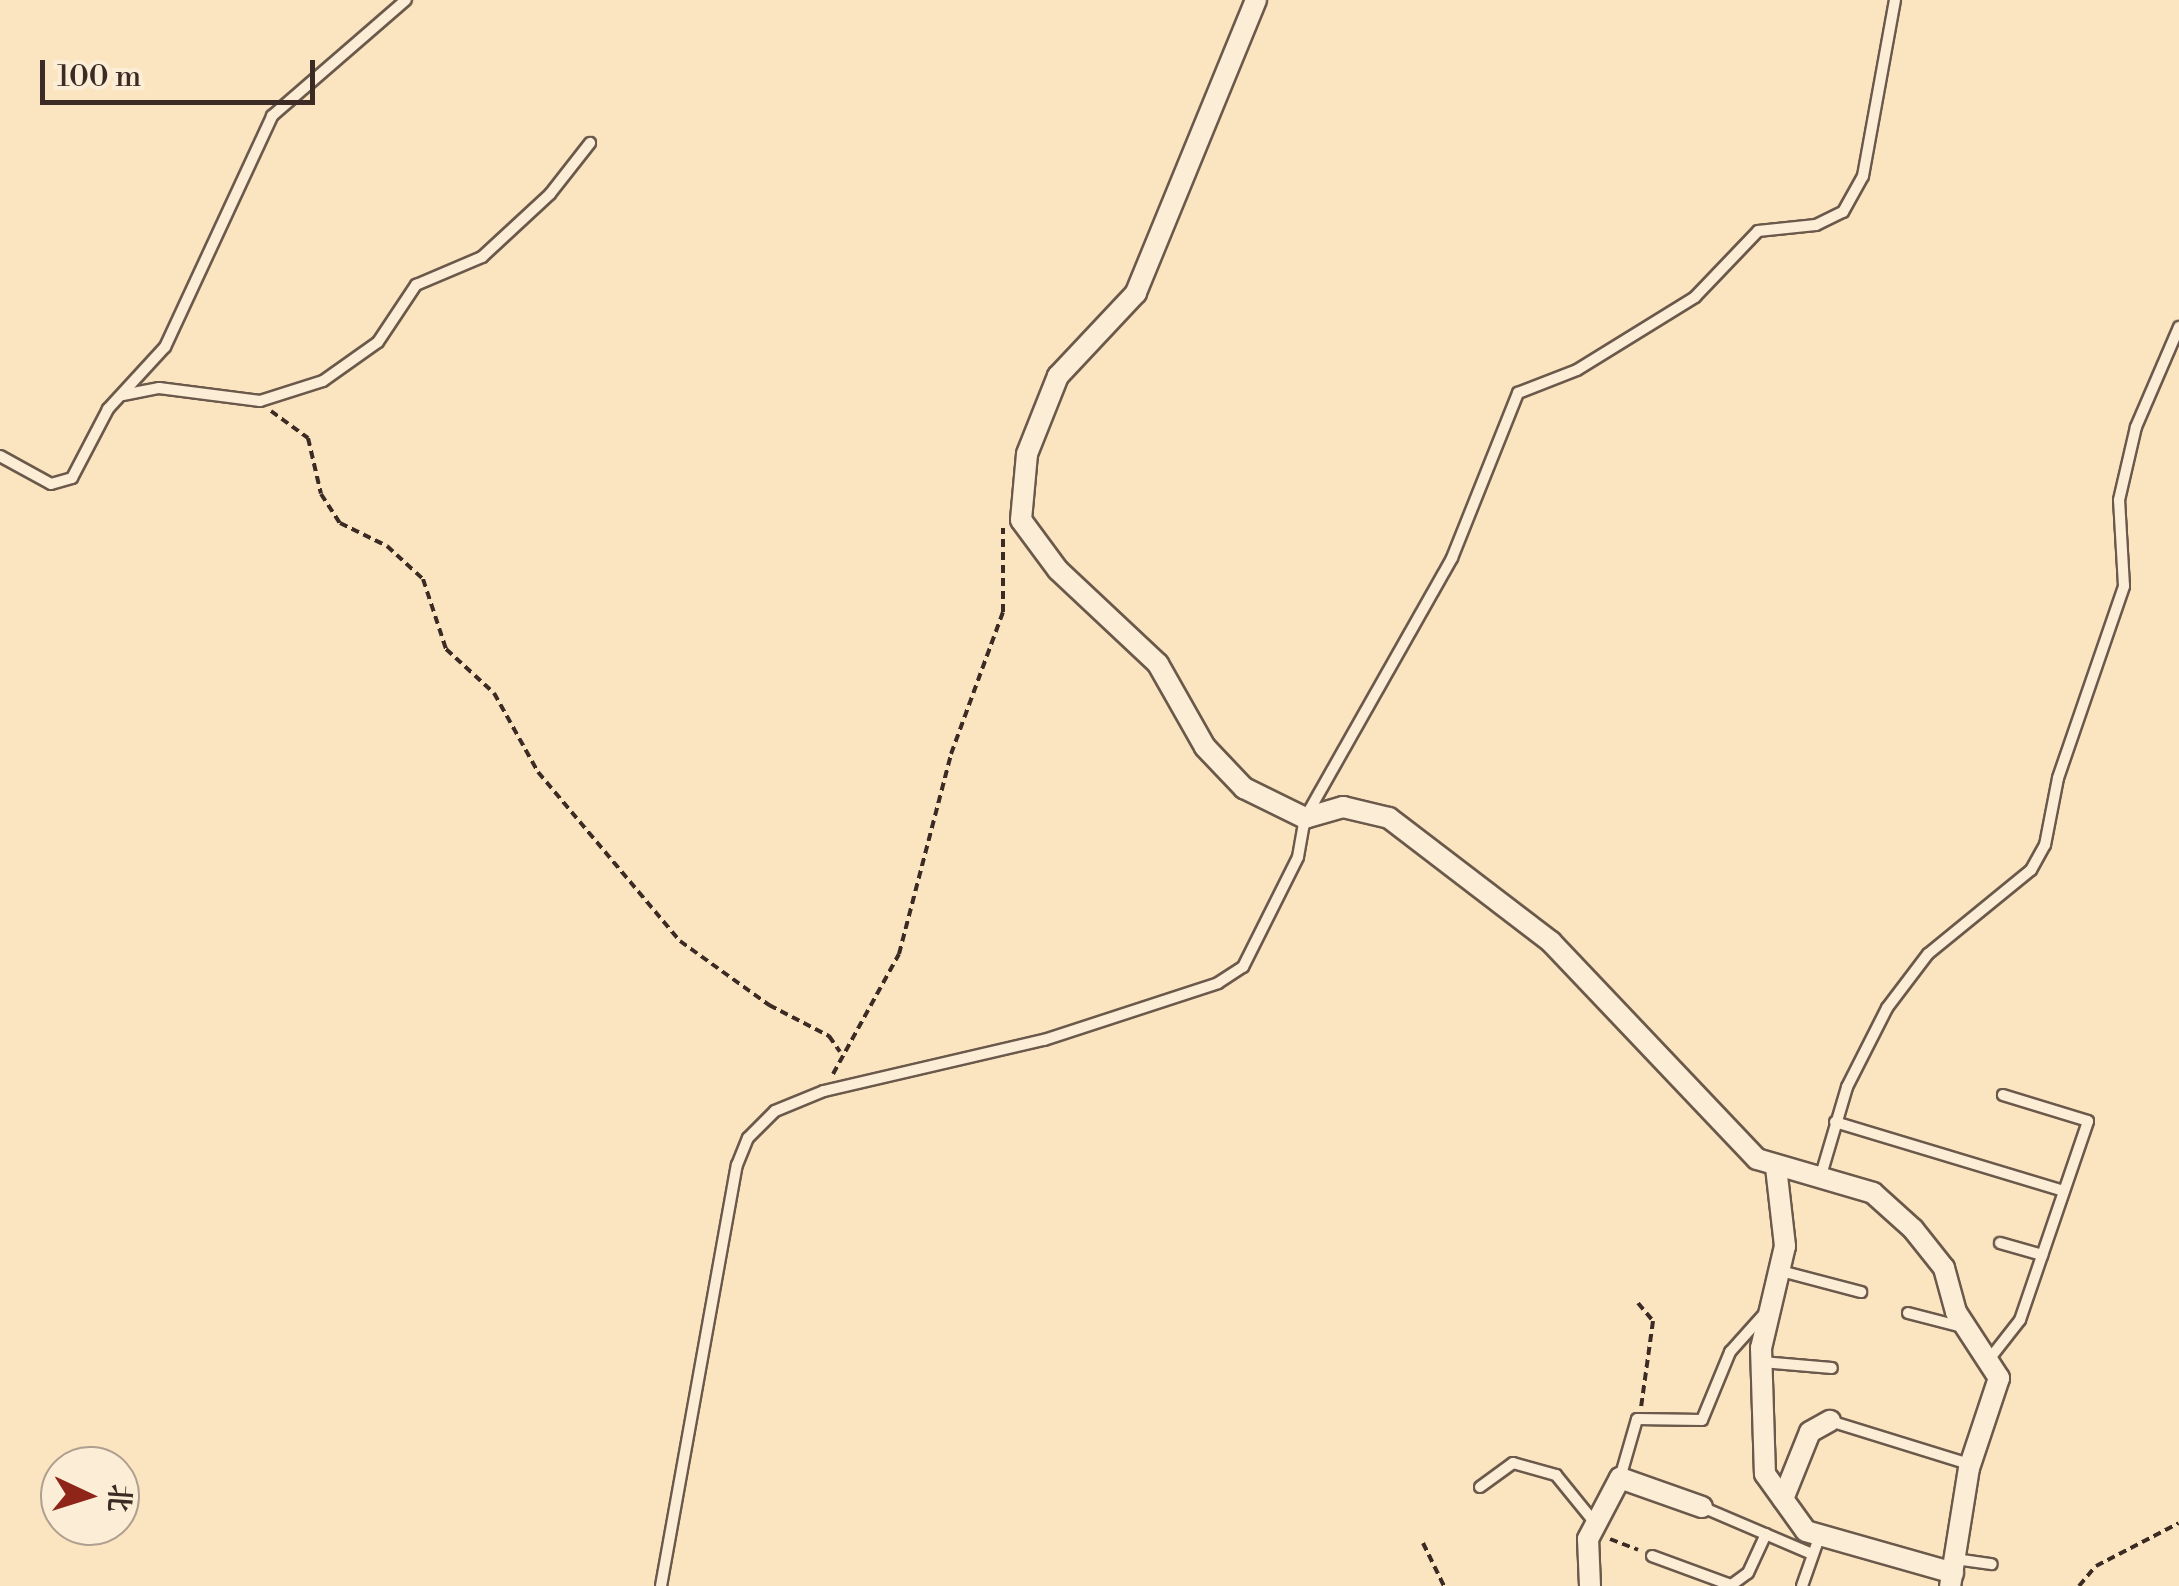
<!DOCTYPE html>
<html>
<head>
<meta charset="utf-8">
<style>
  body { margin:0 }
  #map { position:relative; width:2179px; height:1586px; overflow:hidden; background:#fbe4c0; font-family:"Libre Bodoni","Noto Serif SC",serif }
  div>[style] { position:absolute }
  [style*='--x'] { left:calc(var(--x)*1px); top:calc(var(--y)*1px); width:calc(var(--w)*1px); rotate:calc(var(--a)*1deg) }
  .path>* { height:4px; margin-top:-2px; transform-origin:0; background:repeating-linear-gradient(90deg,#3b2b24 0 8px,transparent 0 13px) }
  .roads { filter:drop-shadow(2px 0 #6b594b) drop-shadow(-2px 0 #6b594b) drop-shadow(0 2px #6b594b) drop-shadow(0 -2px #6b594b) }
  .service>* { height:10px; margin:-5px; padding:0 5px; transform-origin:5px; border-radius:5px; background:#fcedd6 }
  .minor>* { height:20px; margin:-10px; padding:0 10px; transform-origin:10px; border-radius:10px; background:#fcedd6 }
  span { translate:-50% -50%; white-space:nowrap; text-align:center; line-height:1.15; -webkit-text-stroke:10px #fcedd6; paint-order:stroke }
  .north { position:absolute; left:40px; top:1446px; width:100px; height:100px; box-sizing:border-box; background:#fcedd6; border:2px solid #af9f8f; border-radius:50%; rotate:94deg; font-size:28px; font-weight:700; line-height:40px; text-align:center; color:#3b2b24 }
  .north::after { content:''; display:block; margin:auto; width:35px; height:45px; background:#8f2418; clip-path:polygon(50% 0,100% 100%,50% 72%,0 100%) }
  .scale { position:absolute; left:40px; top:60px; width:275px; height:45px; box-sizing:border-box; border:5px solid #3b2b24; border-top:0; padding-left:12px; font-size:30px; line-height:35px; white-space:nowrap; color:#3b2b24; -webkit-text-stroke:8px #fcedd6; paint-order:stroke }
</style>
</head>
<body>
<div id="map">
  <div class="path">
    <div style="--x:271;--y:411;--w:46;--a:36.1"></div>
    <div style="--x:308;--y:438;--w:57;--a:76.9"></div>
    <div style="--x:321;--y:494;--w:35;--a:57"></div>
    <div style="--x:340;--y:523;--w:52;--a:26.1"></div>
    <div style="--x:387;--y:546;--w:49;--a:42.5"></div>
    <div style="--x:423;--y:579;--w:74;--a:71.8"></div>
    <div style="--x:446;--y:649;--w:65;--a:42.5"></div>
    <div style="--x:494;--y:693;--w:90;--a:60.9"></div>
    <div style="--x:538;--y:772;--w:221;--a:50"></div>
    <div style="--x:680;--y:941;--w:110;--a:35.7"></div>
    <div style="--x:769;--y:1005;--w:68;--a:27.3"></div>
    <div style="--x:829;--y:1036;--w:19;--a:55"></div>
    <div style="--x:833;--y:1074;--w:137;--a:-61.2"></div>
    <div style="--x:899;--y:954;--w:207;--a:-75.4"></div>
    <div style="--x:951;--y:754;--w:151;--a:-69.9"></div>
    <div style="--x:1003;--y:612;--w:84;--a:-90"></div>
    <div style="--x:1638;--y:1303;--w:23;--a:50"></div>
    <div style="--x:1653;--y:1321;--w:88;--a:97.9"></div>
    <div style="--x:1610;--y:1539;--w:30;--a:21"></div>
    <div style="--x:1423;--y:1543;--w:48;--a:64"></div>
    <div style="--x:2079;--y:1586;--w:26;--a:-50"></div>
    <div style="--x:2096;--y:1566;--w:93;--a:-27.4"></div>
  </div>
  <div class="roads">
    <div class="service">
      <div style="--x:123;--y:395;--w:37;--a:-11"></div>
      <div style="--x:159;--y:388;--w:102;--a:7.3"></div>
      <div style="--x:260;--y:401;--w:66;--a:-17.6"></div>
      <div style="--x:323;--y:381;--w:67;--a:-35.3"></div>
      <div style="--x:378;--y:342;--w:69;--a:-56.3"></div>
      <div style="--x:416;--y:285;--w:72;--a:-23"></div>
      <div style="--x:482;--y:257;--w:93;--a:-42.8"></div>
      <div style="--x:550;--y:194;--w:65;--a:-51.9"></div>
      <div style="--x:0;--y:456;--w:58;--a:28.8"></div>
      <div style="--x:51;--y:484;--w:22;--a:-16"></div>
      <div style="--x:72;--y:478;--w:78;--a:-62.4"></div>
      <div style="--x:108;--y:409;--w:84;--a:-47.4"></div>
      <div style="--x:165;--y:347;--w:255;--a:-65.1"></div>
      <div style="--x:272;--y:116;--w:177;--a:-40.9"></div>
      <div style="--x:1835;--y:1122;--w:239;--a:16.8"></div>
      <div style="--x:1821;--y:1175;--w:92;--a:-73.5"></div>
      <div style="--x:1847;--y:1087;--w:89;--a:-63.1"></div>
      <div style="--x:1887;--y:1008;--w:68;--a:-52.8"></div>
      <div style="--x:1928;--y:954;--w:133;--a:-39.2"></div>
      <div style="--x:2031;--y:870;--w:29;--a:-61"></div>
      <div style="--x:2045;--y:845;--w:68;--a:-79"></div>
      <div style="--x:2058;--y:778;--w:203;--a:-71"></div>
      <div style="--x:2124;--y:586;--w:86;--a:-93.3"></div>
      <div style="--x:2119;--y:500;--w:75;--a:-76.9"></div>
      <div style="--x:2136;--y:427;--w:109;--a:-66.7"></div>
      <div style="--x:2000;--y:1243;--w:44;--a:15.9"></div>
      <div style="--x:1781;--y:1271;--w:83;--a:14.7"></div>
      <div style="--x:1908;--y:1313;--w:56;--a:14.5"></div>
      <div style="--x:1991;--y:1357;--w:47;--a:-51.9"></div>
      <div style="--x:2020;--y:1320;--w:210;--a:-71.1"></div>
      <div style="--x:2088;--y:1121;--w:89;--a:-163"></div>
      <div style="--x:1762;--y:1362;--w:70;--a:4.9"></div>
      <div style="--x:1830;--y:1421;--w:145;--a:17.2"></div>
      <div style="--x:1620;--y:1478;--w:61;--a:-73.9"></div>
      <div style="--x:1637;--y:1419;--w:65;--a:0.9"></div>
      <div style="--x:1702;--y:1420;--w:74;--a:-67.6"></div>
      <div style="--x:1730;--y:1352;--w:51;--a:-48.2"></div>
      <div style="--x:1480;--y:1487;--w:41;--a:-36"></div>
      <div style="--x:1513;--y:1463;--w:45;--a:15.6"></div>
      <div style="--x:1556;--y:1475;--w:62;--a:50.9"></div>
      <div style="--x:1702;--y:1507;--w:120;--a:23.1"></div>
      <div style="--x:1652;--y:1556;--w:84;--a:20.2"></div>
      <div style="--x:1955;--y:1559;--w:37;--a:8"></div>
      <div style="--x:661;--y:1586;--w:428;--a:-79.8"></div>
      <div style="--x:737;--y:1165;--w:29;--a:-68"></div>
      <div style="--x:748;--y:1138;--w:38;--a:-45"></div>
      <div style="--x:775;--y:1111;--w:53;--a:-22.2"></div>
      <div style="--x:824;--y:1091;--w:226;--a:-13.1"></div>
      <div style="--x:1044;--y:1040;--w:183;--a:-18.1"></div>
      <div style="--x:1218;--y:983;--w:30;--a:-33"></div>
      <div style="--x:1243;--y:967;--w:123;--a:-63.4"></div>
      <div style="--x:1298;--y:857;--w:40;--a:-80"></div>
      <div style="--x:1305;--y:818;--w:299;--a:-60.5"></div>
      <div style="--x:1452;--y:558;--w:178;--a:-68.2"></div>
      <div style="--x:1518;--y:393;--w:63;--a:-21.3"></div>
      <div style="--x:1577;--y:370;--w:139;--a:-31.7"></div>
      <div style="--x:1695;--y:297;--w:91;--a:-46.3"></div>
      <div style="--x:1758;--y:231;--w:58;--a:-5.9"></div>
      <div style="--x:1816;--y:225;--w:30;--a:-26"></div>
      <div style="--x:1843;--y:212;--w:41;--a:-60.9"></div>
      <div style="--x:1863;--y:176;--w:179;--a:-79.7"></div>
      <div style="--x:1730;--y:1586;--w:22;--a:-36"></div>
      <div style="--x:1748;--y:1573;--w:43;--a:-65.2"></div>
      <div style="--x:1802;--y:1586;--w:54;--a:-70.6"></div>
    </div>
    <div class="minor">
      <div style="--x:1256;--y:0;--w:317;--a:112.3"></div>
      <div style="--x:1136;--y:293;--w:114;--a:133.2"></div>
      <div style="--x:1058;--y:376;--w:84;--a:111.7"></div>
      <div style="--x:1027;--y:454;--w:66;--a:95.2"></div>
      <div style="--x:1021;--y:520;--w:62;--a:53.5"></div>
      <div style="--x:1058;--y:570;--w:137;--a:43.2"></div>
      <div style="--x:1158;--y:664;--w:95;--a:60.5"></div>
      <div style="--x:1205;--y:747;--w:57;--a:46.4"></div>
      <div style="--x:1244;--y:788;--w:68;--a:26.2"></div>
      <div style="--x:1305;--y:818;--w:40;--a:-16"></div>
      <div style="--x:1343;--y:807;--w:47;--a:13.4"></div>
      <div style="--x:1389;--y:818;--w:204;--a:37.4"></div>
      <div style="--x:1551;--y:942;--w:299;--a:46.5"></div>
      <div style="--x:1757;--y:1159;--w:121;--a:16.3"></div>
      <div style="--x:1873;--y:1193;--w:54;--a:42"></div>
      <div style="--x:1913;--y:1229;--w:50;--a:51.5"></div>
      <div style="--x:1944;--y:1268;--w:46;--a:74.7"></div>
      <div style="--x:1956;--y:1312;--w:79;--a:56.9"></div>
      <div style="--x:1999;--y:1378;--w:95;--a:108.4"></div>
      <div style="--x:1969;--y:1468;--w:120;--a:99.1"></div>
      <div style="--x:1776;--y:1167;--w:80;--a:83.5"></div>
      <div style="--x:1785;--y:1246;--w:105;--a:103.2"></div>
      <div style="--x:1761;--y:1348;--w:126;--a:88.2"></div>
      <div style="--x:1765;--y:1474;--w:70;--a:54.3"></div>
      <div style="--x:1806;--y:1531;--w:153;--a:15.9"></div>
      <div style="--x:1783;--y:1499;--w:72;--a:-68.1"></div>
      <div style="--x:1810;--y:1432;--w:23;--a:-29"></div>
      <div style="--x:1590;--y:1586;--w:47;--a:-92.4"></div>
      <div style="--x:1588;--y:1539;--w:69;--a:-62.3"></div>
      <div style="--x:1620;--y:1478;--w:87;--a:19.5"></div>
    </div>
  </div>
  <div class="north">北</div>
  <div class="scale">100 m</div>
</div>
</body>
</html>
